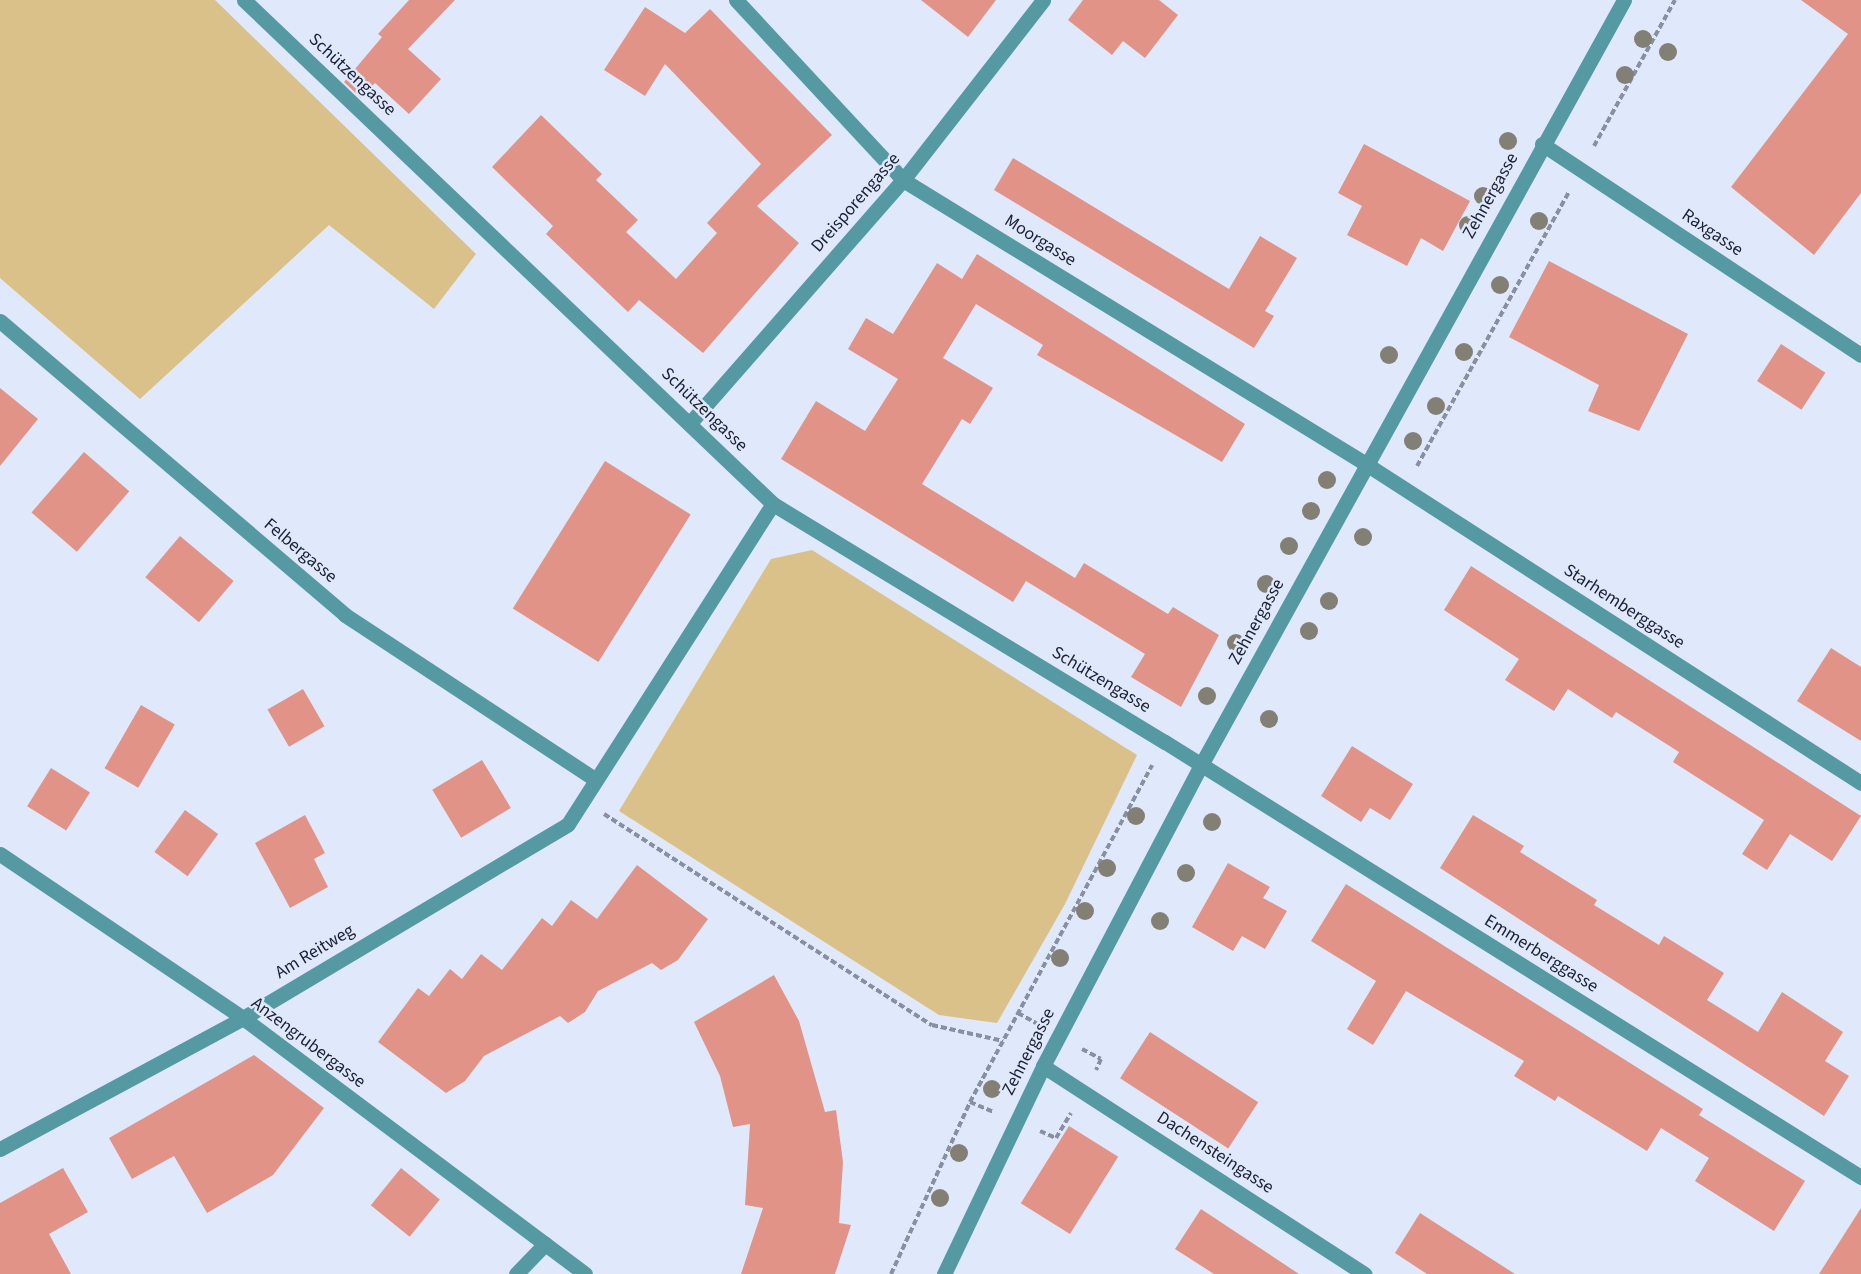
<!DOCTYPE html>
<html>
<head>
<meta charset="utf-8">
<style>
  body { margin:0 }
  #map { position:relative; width:1861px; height:1274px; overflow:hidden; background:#e0e8fb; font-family:"Source Sans 3",sans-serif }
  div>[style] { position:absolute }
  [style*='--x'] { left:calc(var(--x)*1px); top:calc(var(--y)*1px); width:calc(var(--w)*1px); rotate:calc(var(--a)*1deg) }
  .green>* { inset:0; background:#d9c189 }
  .building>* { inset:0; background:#e19388; transform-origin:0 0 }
  .path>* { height:4px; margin-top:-2px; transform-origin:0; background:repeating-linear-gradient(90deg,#888fa1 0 6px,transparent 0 9px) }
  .minor>* { height:15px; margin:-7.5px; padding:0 7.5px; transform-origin:7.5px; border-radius:7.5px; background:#5599a3 }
  .trees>* { width:18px; height:18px; margin:-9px; border-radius:50%; background:#827f75 }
  span { translate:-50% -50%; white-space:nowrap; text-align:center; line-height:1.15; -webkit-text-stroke:5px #e0e8fb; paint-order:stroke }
  .street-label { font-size:18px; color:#192031 }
</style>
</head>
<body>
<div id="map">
  <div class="green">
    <div style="clip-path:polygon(0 0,215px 0,476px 254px,434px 309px,329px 225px,140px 399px,0 278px)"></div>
    <div style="clip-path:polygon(812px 550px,1137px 755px,1065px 904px,997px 1023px,939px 1015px,619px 811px,771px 559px)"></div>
  </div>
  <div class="building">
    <div style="clip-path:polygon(409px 0,455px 0,408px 49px,441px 79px,409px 114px,375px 83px,361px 98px,344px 82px,382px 37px,378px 34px)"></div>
    <div style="clip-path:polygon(921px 0,996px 0,968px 37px)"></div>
    <div style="clip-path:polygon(1083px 0,1159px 0,1178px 15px,1145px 58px,1123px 41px,1112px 55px,1068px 20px)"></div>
    <div style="clip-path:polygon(1801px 0,1861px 0,1861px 193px,1814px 255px,1731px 187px,1848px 34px)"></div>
    <div style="clip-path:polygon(645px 7px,685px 33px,710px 9px,832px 135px,757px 206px,799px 243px,703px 353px,639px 300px,628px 312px,546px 234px,553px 226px,492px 167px,541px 115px,602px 174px,596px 180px,638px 220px,626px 232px,676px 279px,717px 233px,707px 223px,761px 164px,665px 64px,645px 96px,604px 70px)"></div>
    <div style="clip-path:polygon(1364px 144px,1470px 201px,1443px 251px,1421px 238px,1407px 266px,1347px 235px,1362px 206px,1338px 193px)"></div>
    <div style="clip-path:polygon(1013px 158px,1229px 289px,1260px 236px,1297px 258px,1265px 311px,1274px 316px,1254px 348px,994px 190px)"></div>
    <div style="clip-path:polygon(977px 254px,1245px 424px,1222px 462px,1037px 355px,1043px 345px,976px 304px,943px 358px,993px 388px,970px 424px,962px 419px,922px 484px,1075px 578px,1084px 563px,1168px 614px,1173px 607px,1219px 635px,1181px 707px,1131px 677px,1145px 654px,1026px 581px,1013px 602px,781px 459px,816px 401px,865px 431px,898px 379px,848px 349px,866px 318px,893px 334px,937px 263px,962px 279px)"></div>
    <div style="clip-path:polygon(1549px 261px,1688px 334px,1639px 431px,1588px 411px,1599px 385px,1509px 337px)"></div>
    <div style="left:1781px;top:344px;width:53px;height:44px;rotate:33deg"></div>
    <div style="clip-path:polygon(0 388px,38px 419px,0 466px)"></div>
    <div style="left:84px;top:452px;width:60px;height:80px;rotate:41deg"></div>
    <div style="left:605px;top:461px;width:101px;height:174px;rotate:32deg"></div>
    <div style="left:180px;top:536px;width:70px;height:54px;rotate:40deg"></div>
    <div style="clip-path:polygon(1471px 566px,1861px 816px,1832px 861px,1790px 834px,1767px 870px,1742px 854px,1764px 820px,1673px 762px,1679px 752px,1616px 712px,1612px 718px,1568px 689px,1554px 711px,1505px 680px,1519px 659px,1444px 610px)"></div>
    <div style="clip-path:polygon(1831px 648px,1861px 667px,1861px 741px,1797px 701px)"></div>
    <div style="left:303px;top:689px;width:43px;height:41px;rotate:60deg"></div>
    <div style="left:141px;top:705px;width:39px;height:73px;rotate:30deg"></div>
    <div style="clip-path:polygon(1352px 746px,1413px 784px,1390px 820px,1370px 808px,1361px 822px,1321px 796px)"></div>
    <div style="left:482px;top:760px;width:56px;height:58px;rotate:59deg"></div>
    <div style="left:51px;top:768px;width:46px;height:45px;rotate:32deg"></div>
    <div style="left:185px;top:810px;width:41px;height:52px;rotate:36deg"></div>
    <div style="clip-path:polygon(305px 815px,325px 853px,314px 859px,328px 887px,290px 908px,255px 843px)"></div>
    <div style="clip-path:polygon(1473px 815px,1524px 846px,1520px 852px,1597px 900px,1594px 905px,1659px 945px,1664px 936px,1724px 973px,1707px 1000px,1758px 1032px,1782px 992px,1843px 1032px,1825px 1061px,1849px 1076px,1824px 1116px,1440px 868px)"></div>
    <div style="clip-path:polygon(1228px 863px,1270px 887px,1263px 898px,1287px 911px,1265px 949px,1242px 936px,1233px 951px,1192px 927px)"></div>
    <div style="clip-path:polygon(637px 865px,708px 919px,678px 960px,661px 970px,652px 963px,598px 991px,585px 1012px,568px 1023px,560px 1016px,484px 1056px,465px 1081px,446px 1093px,378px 1042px,418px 988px,429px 996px,450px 969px,462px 979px,481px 954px,502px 970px,542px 918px,552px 926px,571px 900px,597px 919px)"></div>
    <div style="clip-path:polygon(1346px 884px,1703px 1109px,1699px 1115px,1805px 1181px,1774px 1231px,1695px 1181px,1709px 1158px,1661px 1128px,1647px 1151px,1558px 1096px,1555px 1101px,1514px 1076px,1524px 1061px,1406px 991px,1373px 1045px,1347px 1029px,1376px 981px,1311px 941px)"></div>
    <div style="clip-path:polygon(774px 975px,799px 1021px,825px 1112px,836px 1110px,843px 1162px,839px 1223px,851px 1225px,835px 1274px,741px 1274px,763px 1208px,745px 1205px,750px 1124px,733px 1127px,720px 1076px,694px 1022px)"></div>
    <div style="left:1150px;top:1032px;width:129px;height:55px;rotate:33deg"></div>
    <div style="clip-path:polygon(254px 1055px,324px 1108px,273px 1175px,207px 1213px,174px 1156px,132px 1179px,109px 1138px)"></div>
    <div style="left:1069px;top:1126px;width:58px;height:91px;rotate:32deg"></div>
    <div style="clip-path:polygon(63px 1168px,88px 1212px,49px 1234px,71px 1274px,0 1274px,0 1203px)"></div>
    <div style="left:401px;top:1168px;width:50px;height:48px;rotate:39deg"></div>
    <div style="clip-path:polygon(1861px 1208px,1861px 1274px,1819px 1274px)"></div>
    <div style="clip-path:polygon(1201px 1209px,1299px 1274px,1214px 1274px,1175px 1249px)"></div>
    <div style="clip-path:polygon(1420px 1213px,1515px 1274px,1427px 1274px,1395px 1253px)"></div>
  </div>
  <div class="path">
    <div style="--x:1594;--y:146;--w:167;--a:-61"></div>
    <div style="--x:1417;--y:466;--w:313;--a:-61"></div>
    <div style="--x:604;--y:814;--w:390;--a:32.8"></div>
    <div style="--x:932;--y:1025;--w:73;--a:12.7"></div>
    <div style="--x:1018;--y:1013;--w:21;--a:29"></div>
    <div style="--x:1082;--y:1049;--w:21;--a:28"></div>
    <div style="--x:1101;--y:1059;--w:12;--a:114"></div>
    <div style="--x:970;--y:1102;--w:26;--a:23"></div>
    <div style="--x:1040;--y:1131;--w:17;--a:24"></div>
    <div style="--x:1056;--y:1138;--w:29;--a:-59"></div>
    <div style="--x:891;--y:1274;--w:189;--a:-65.3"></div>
    <div style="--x:970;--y:1102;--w:383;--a:-61.6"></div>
  </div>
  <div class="minor">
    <div style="--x:244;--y:0;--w:731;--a:43.61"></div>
    <div style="--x:773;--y:504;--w:459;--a:31.3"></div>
    <div style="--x:1165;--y:742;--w:821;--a:32.01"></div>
    <div style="--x:736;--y:0;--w:246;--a:47.1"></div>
    <div style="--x:903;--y:180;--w:543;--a:31.52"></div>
    <div style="--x:1366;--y:464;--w:589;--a:32.8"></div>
    <div style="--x:1542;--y:144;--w:382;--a:33.5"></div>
    <div style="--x:0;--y:321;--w:453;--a:40.4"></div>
    <div style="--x:345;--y:615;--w:300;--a:33.3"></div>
    <div style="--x:690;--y:423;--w:323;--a:-48.8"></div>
    <div style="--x:903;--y:180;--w:228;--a:-52.1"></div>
    <div style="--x:0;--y:854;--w:293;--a:34"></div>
    <div style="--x:243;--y:1018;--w:427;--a:36.8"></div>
    <div style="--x:1043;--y:1066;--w:383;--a:32.9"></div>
    <div style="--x:0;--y:1149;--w:276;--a:-28.3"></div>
    <div style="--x:243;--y:1018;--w:378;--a:-30.8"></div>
    <div style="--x:568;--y:824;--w:380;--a:-57.4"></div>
    <div style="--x:516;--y:1274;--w:42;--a:-46"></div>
    <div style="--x:944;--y:1274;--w:230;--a:-64.5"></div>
    <div style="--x:1043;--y:1066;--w:340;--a:-62.3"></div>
    <div style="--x:1201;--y:765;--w:874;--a:-61.06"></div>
  </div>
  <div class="trees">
    <div style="left:1643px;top:39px"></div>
    <div style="left:1668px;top:52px"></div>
    <div style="left:1625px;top:75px"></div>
    <div style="left:1508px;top:141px"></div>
    <div style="left:1483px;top:196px"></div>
    <div style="left:1539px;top:221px"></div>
    <div style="left:1468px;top:225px"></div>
    <div style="left:1500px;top:285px"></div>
    <div style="left:1464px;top:352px"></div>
    <div style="left:1389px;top:355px"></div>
    <div style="left:1436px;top:406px"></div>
    <div style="left:1413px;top:441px"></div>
    <div style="left:1327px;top:480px"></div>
    <div style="left:1311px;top:511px"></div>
    <div style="left:1363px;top:537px"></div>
    <div style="left:1289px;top:546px"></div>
    <div style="left:1266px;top:584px"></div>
    <div style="left:1329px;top:601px"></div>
    <div style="left:1309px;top:631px"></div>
    <div style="left:1236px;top:643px"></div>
    <div style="left:1207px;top:696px"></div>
    <div style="left:1269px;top:719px"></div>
    <div style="left:1136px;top:816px"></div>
    <div style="left:1212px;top:822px"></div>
    <div style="left:1107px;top:868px"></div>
    <div style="left:1186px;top:873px"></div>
    <div style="left:1085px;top:911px"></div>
    <div style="left:1160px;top:921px"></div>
    <div style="left:1060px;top:958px"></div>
    <div style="left:992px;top:1089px"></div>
    <div style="left:959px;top:1153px"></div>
    <div style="left:940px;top:1198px"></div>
  </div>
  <div class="street-label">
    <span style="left:352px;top:75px;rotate:43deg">Schützengasse</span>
    <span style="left:1491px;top:196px;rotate:-61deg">Zehnergasse</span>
    <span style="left:856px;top:203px;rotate:-49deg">Dreisporengasse</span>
    <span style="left:1712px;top:233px;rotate:34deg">Raxgasse</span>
    <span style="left:1040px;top:241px;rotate:32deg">Moorgasse</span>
    <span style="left:704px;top:410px;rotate:44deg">Schützengasse</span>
    <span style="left:300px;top:551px;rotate:40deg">Felbergasse</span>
    <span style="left:1624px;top:607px;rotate:33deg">Starhemberggasse</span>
    <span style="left:1257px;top:622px;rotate:-61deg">Zehnergasse</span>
    <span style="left:1101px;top:680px;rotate:31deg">Schützengasse</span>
    <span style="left:315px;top:952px;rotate:-31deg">Am Reitweg</span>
    <span style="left:1541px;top:954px;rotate:32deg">Emmerberggasse</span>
    <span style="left:308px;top:1043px;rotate:37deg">Anzengrubergasse</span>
    <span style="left:1029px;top:1052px;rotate:-63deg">Zehnergasse</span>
    <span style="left:1215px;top:1153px;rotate:33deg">Dachensteingasse</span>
  </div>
</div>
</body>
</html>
